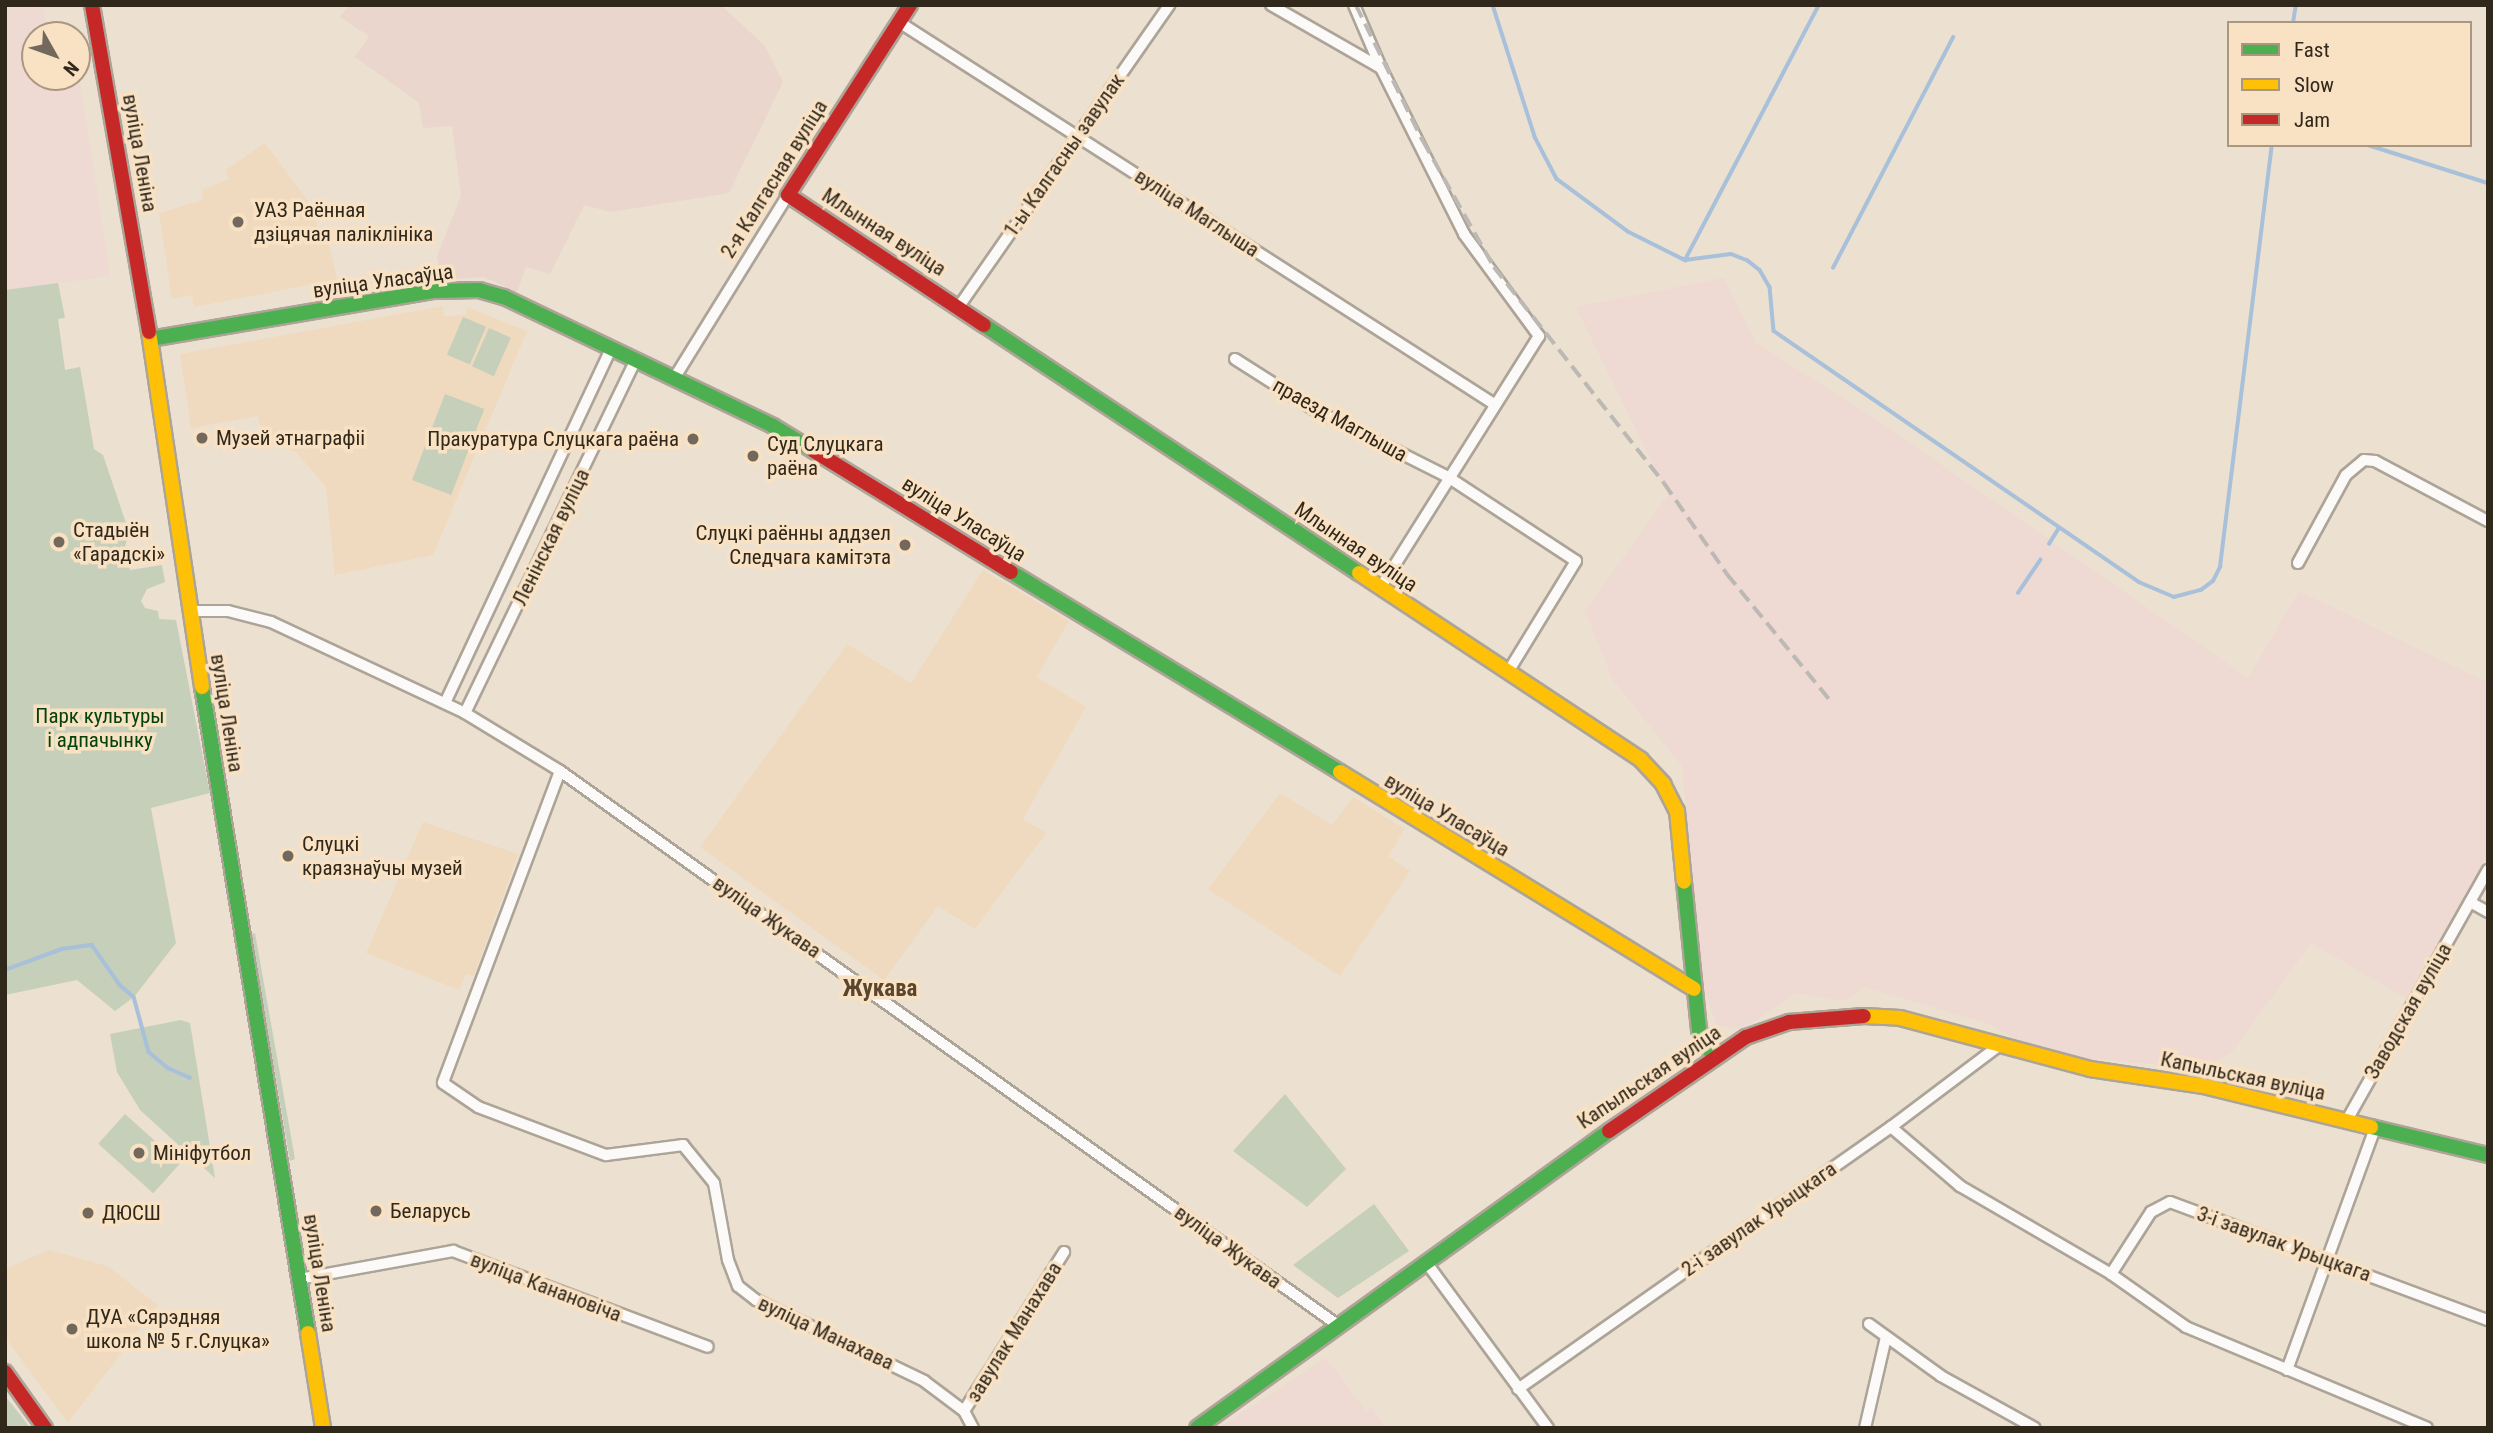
<!DOCTYPE html>
<html>
<head>
<meta charset="utf-8">
<style>
  body { margin:0 }
  #map { position:relative; width:2493px; height:1433px; overflow:hidden; background:#ece0d0; font-family:"Roboto Condensed",sans-serif }
  div>[style] { position:absolute }
  [style*='--x'] { left:calc(var(--x)*1px); top:calc(var(--y)*1px); width:calc(var(--w)*1px); rotate:calc(var(--a)*1deg) }
  .commercial>* { inset:0; background:#ead6cc }
  .industrial>* { inset:0; background:#eed9d3 }
  .built>* { inset:0; background:#efdabf }
  .green>* { inset:0; background:#c6cfb9; transform-origin:0 0 }
  .stream>* { height:3.5px; margin:-1.75px; padding:0 1.75px; transform-origin:1.75px; border-radius:1.75px; background:#a8c0da }
  .roads { filter:drop-shadow(2px 0 #ada498) drop-shadow(-2px 0 #ada498) drop-shadow(0 2px #ada498) drop-shadow(0 -2px #ada498) }
  .street>* { height:10px; margin:-5px; padding:0 5px; transform-origin:5px; border-radius:5px; background:#fcfaf8 }
  .fast>* { height:14px; margin:-7px; padding:0 7px; transform-origin:7px; border-radius:7px; background:#4caf50 }
  .slow>* { height:14px; margin:-7px; padding:0 7px; transform-origin:7px; border-radius:7px; background:#ffc107 }
  .jam>* { height:14px; margin:-7px; padding:0 7px; transform-origin:7px; border-radius:7px; background:#c62828 }
  .rail>* { height:3.5px; margin-top:-1.75px; transform-origin:0; background:repeating-linear-gradient(90deg,#bcb8b4 0 14px,transparent 0 21px) }
  .dots>* { width:19px; height:19px; translate:-50% -50%; box-sizing:border-box; border:4px solid #f9e1c3; border-radius:50% }
  span { translate:-50% -50%; white-space:nowrap; text-align:center; line-height:1.15; -webkit-text-stroke:7px #f9e1c3; paint-order:stroke }
  .street-label { font-size:21px; color:#31281c }
  .poi-label { font-size:21px; color:#31281c }
  .left { translate:0 -50%; text-align:left }
  .right { translate:-100% -50%; text-align:right }
  .park-label { font-size:21px; color:#02430a }
  .neighbourhood-label { font-size:23px; color:#59462c; font-weight:700 }
  .frame { position:absolute; inset:0; border:7px solid #31281c; pointer-events:none }
  .legend { position:absolute; left:2227px; top:21px; width:245px; height:126px; box-sizing:border-box; background:#f9e1c3; border:2px solid #a99780; margin:0; padding:9px 12px; list-style:none; font-size:21px; color:#31281c }
  .legend li { display:flex; align-items:center; gap:14px; height:35px }
  .legend b { width:35px; border:2px solid #a99780 }
  .north { position:absolute; left:21px; top:21px; width:70px; height:70px; box-sizing:border-box; background:#f9e1c3; border:2px solid #a99780; border-radius:50%; rotate:130deg; font-size:19px; font-weight:700; line-height:28px; text-align:center; color:#31281c }
  .north::after { content:''; display:block; margin:auto; width:24px; height:32px; background:#72685b; clip-path:polygon(50% 0,100% 100%,50% 72%,0 100%) }
</style>
</head>
<body>
<div id="map">
  <div class="commercial">
    <div style="clip-path:polygon(349px 5px,721px 5px,764px 45px,783px 82px,729px 193px,611px 212px,584px 205px,550px 274px,526px 267px,517px 292px,484px 277px,441px 280px,437px 256px,461px 196px,452px 126px,423px 128px,419px 103px,355px 57px,369px 36px,340px 17px)"></div>
  </div>
  <div class="industrial">
    <div style="clip-path:polygon(5px 5px,43px 5px,48px 35px,35px 35px,35px 77px,77px 77px,77px 62px,110px 276px,5px 290px)"></div>
    <div style="clip-path:polygon(1724px 278px,1756px 343px,1874px 418px,2248px 678px,2299px 591px,2488px 683px,2488px 853px,2406px 998px,2311px 943px,2231px 1053px,2203px 1069px,2077px 1057px,2023px 1043px,1990px 1024px,1864px 987px,1846px 1001px,1796px 993px,1743px 1029px,1716px 1025px,1704px 988px,1682px 766px,1613px 680px,1585px 611px,1668px 495px,1576px 307px)"></div>
    <div style="clip-path:polygon(1326px 1358px,1366px 1411px,1372px 1408px,1386px 1428px,1219px 1428px)"></div>
  </div>
  <div class="built">
    <div style="clip-path:polygon(265px 143px,308px 201px,319px 231px,327px 235px,339px 287px,316px 291px,313px 284px,194px 307px,192px 295px,172px 299px,159px 213px,203px 200px,202px 190px,229px 179px,226px 170px)"></div>
    <div style="clip-path:polygon(443px 306px,444px 316px,466px 315px,467px 307px,527px 331px,433px 555px,335px 575px,326px 487px,296px 452px,263px 440px,258px 416px,191px 428px,180px 354px)"></div>
    <div style="clip-path:polygon(983px 570px,1069px 621px,1037px 677px,1086px 707px,1023px 819px,1046px 833px,975px 929px,938px 906px,884px 980px,700px 847px,847px 644px,911px 683px)"></div>
    <div style="clip-path:polygon(1280px 793px,1332px 825px,1353px 797px,1405px 829px,1388px 856px,1410px 871px,1340px 976px,1208px 889px)"></div>
    <div style="clip-path:polygon(423px 822px,518px 854px,474px 976px,466px 974px,459px 990px,366px 953px)"></div>
    <div style="clip-path:polygon(49px 1250px,107px 1266px,158px 1305px,68px 1423px,5px 1337px,5px 1269px)"></div>
  </div>
  <div class="green">
    <div style="clip-path:polygon(58px 283px,65px 318px,58px 319px,65px 370px,80px 367px,94px 449px,103px 455px,129px 532px,125px 547px,130px 570px,162px 565px,165px 582px,147px 589px,141px 601px,145px 608px,158px 611px,159px 619px,176px 620px,210px 793px,151px 808px,176px 943px,134px 997px,115px 1011px,77px 980px,5px 995px,5px 290px)"></div>
    <div style="left:463px;top:317px;width:25px;height:41px;rotate:23deg"></div>
    <div style="left:489px;top:328px;width:24px;height:42px;rotate:24deg"></div>
    <div style="left:445px;top:394px;width:42px;height:92px;rotate:21deg"></div>
    <div style="clip-path:polygon(255px 933px,295px 1159px,290px 1161px,251px 934px)"></div>
    <div style="clip-path:polygon(181px 1020px,190px 1023px,215px 1178px,140px 1110px,117px 1072px,110px 1034px)"></div>
    <div style="clip-path:polygon(1285px 1094px,1346px 1169px,1307px 1207px,1233px 1151px)"></div>
    <div style="left:125px;top:1114px;width:74px;height:40px;rotate:42deg"></div>
    <div style="clip-path:polygon(1374px 1204px,1409px 1251px,1338px 1298px,1293px 1265px)"></div>
    <div style="clip-path:polygon(5px 1396px,22px 1417px,30px 1428px,5px 1428px)"></div>
  </div>
  <div class="stream">
    <div style="--x:1493;--y:5;--w:139;--a:72.3"></div>
    <div style="--x:1535;--y:137;--w:47;--a:62.4"></div>
    <div style="--x:1557;--y:179;--w:89;--a:36.4"></div>
    <div style="--x:1629;--y:232;--w:63;--a:26.6"></div>
    <div style="--x:1685;--y:260;--w:46;--a:-7.4"></div>
    <div style="--x:1731;--y:254;--w:17;--a:21"></div>
    <div style="--x:1747;--y:260;--w:16;--a:38"></div>
    <div style="--x:1760;--y:270;--w:20;--a:60"></div>
    <div style="--x:1770;--y:287;--w:44;--a:84.8"></div>
    <div style="--x:1774;--y:331;--w:443;--a:34.5"></div>
    <div style="--x:2139;--y:582;--w:38;--a:23"></div>
    <div style="--x:2174;--y:597;--w:28;--a:-15"></div>
    <div style="--x:2201;--y:590;--w:15;--a:-37"></div>
    <div style="--x:2213;--y:581;--w:16;--a:-63"></div>
    <div style="--x:2220;--y:567;--w:425;--a:-83"></div>
    <div style="--x:2293;--y:23;--w:18;--a:-81"></div>
    <div style="--x:2368;--y:145;--w:126;--a:17.6"></div>
    <div style="--x:1685;--y:260;--w:288;--a:-62.3"></div>
    <div style="--x:1833;--y:268;--w:260;--a:-62.5"></div>
    <div style="--x:2049;--y:544;--w:19;--a:-58"></div>
    <div style="--x:2018;--y:593;--w:40;--a:-56"></div>
    <div style="--x:5;--y:970;--w:61;--a:-20.2"></div>
    <div style="--x:62;--y:949;--w:30;--a:-8"></div>
    <div style="--x:92;--y:945;--w:49;--a:55"></div>
    <div style="--x:120;--y:985;--w:18;--a:41"></div>
    <div style="--x:134;--y:997;--w:57;--a:74.7"></div>
    <div style="--x:149;--y:1052;--w:25;--a:40"></div>
    <div style="--x:168;--y:1068;--w:24;--a:24"></div>
  </div>
  <div class="roads">
    <div class="street">
      <div style="--x:1271;--y:5;--w:127;--a:29.8"></div>
      <div style="--x:1381;--y:68;--w:186;--a:63.4"></div>
      <div style="--x:1464;--y:234;--w:127;--a:53.7"></div>
      <div style="--x:1539;--y:336;--w:298;--a:122.2"></div>
      <div style="--x:1354;--y:5;--w:69;--a:66.8"></div>
      <div style="--x:899;--y:22;--w:707;--a:32.7"></div>
      <div style="--x:960;--y:305;--w:366;--a:-55.1"></div>
      <div style="--x:1235;--y:359;--w:95;--a:32.5"></div>
      <div style="--x:1315;--y:410;--w:149;--a:26.7"></div>
      <div style="--x:1448;--y:477;--w:153;--a:33.3"></div>
      <div style="--x:1576;--y:561;--w:130;--a:121.5"></div>
      <div style="--x:675;--y:377;--w:214;--a:-58.2"></div>
      <div style="--x:2298;--y:563;--w:100;--a:-61.4"></div>
      <div style="--x:2346;--y:475;--w:23;--a:-40"></div>
      <div style="--x:2364;--y:460;--w:11;--a:5"></div>
      <div style="--x:2375;--y:461;--w:128;--a:28"></div>
      <div style="--x:190;--y:611;--w:38;--a:0"></div>
      <div style="--x:228;--y:611;--w:44;--a:14.3"></div>
      <div style="--x:271;--y:622;--w:214;--a:25.1"></div>
      <div style="--x:465;--y:713;--w:111;--a:31.4"></div>
      <div style="--x:560;--y:771;--w:956;--a:35.47"></div>
      <div style="--x:445;--y:703;--w:392;--a:-64.9"></div>
      <div style="--x:465;--y:713;--w:392;--a:-64.2"></div>
      <div style="--x:560;--y:771;--w:333;--a:110.6"></div>
      <div style="--x:443;--y:1083;--w:42;--a:34.4"></div>
      <div style="--x:478;--y:1107;--w:137;--a:20.6"></div>
      <div style="--x:606;--y:1155;--w:78;--a:-7.4"></div>
      <div style="--x:683;--y:1145;--w:49;--a:50.8"></div>
      <div style="--x:714;--y:1183;--w:78;--a:79.7"></div>
      <div style="--x:728;--y:1260;--w:28;--a:69"></div>
      <div style="--x:738;--y:1286;--w:23;--a:38"></div>
      <div style="--x:756;--y:1300;--w:187;--a:25.7"></div>
      <div style="--x:924;--y:1381;--w:50;--a:36.9"></div>
      <div style="--x:964;--y:1411;--w:19;--a:62"></div>
      <div style="--x:2470;--y:902;--w:21;--a:29"></div>
      <div style="--x:2347;--y:1120;--w:287;--a:-60.6"></div>
      <div style="--x:1891;--y:1127;--w:91;--a:40.5"></div>
      <div style="--x:1960;--y:1186;--w:175;--a:30.2"></div>
      <div style="--x:2111;--y:1274;--w:92;--a:35.2"></div>
      <div style="--x:2186;--y:1327;--w:261;--a:22.7"></div>
      <div style="--x:1426;--y:1262;--w:206;--a:53.7"></div>
      <div style="--x:2111;--y:1274;--w:74;--a:-57.2"></div>
      <div style="--x:2151;--y:1212;--w:21;--a:-28"></div>
      <div style="--x:2170;--y:1202;--w:339;--a:20.4"></div>
      <div style="--x:299;--y:1279;--w:157;--a:-10.3"></div>
      <div style="--x:453;--y:1251;--w:272;--a:20.6"></div>
      <div style="--x:1869;--y:1324;--w:89;--a:35.8"></div>
      <div style="--x:1941;--y:1376;--w:107;--a:29"></div>
      <div style="--x:2287;--y:1370;--w:258;--a:-70"></div>
      <div style="--x:1518;--y:1389;--w:456;--a:-35.1"></div>
      <div style="--x:1891;--y:1127;--w:133;--a:-37"></div>
      <div style="--x:964;--y:1411;--w:188;--a:-57.8"></div>
      <div style="--x:1865;--y:1428;--w:93;--a:-77"></div>
    </div>
    <div class="fast">
      <div style="--x:984;--y:325;--w:450;--a:33.5"></div>
      <div style="--x:150;--y:339;--w:288;--a:-9.6"></div>
      <div style="--x:434;--y:291;--w:45;--a:-1.3"></div>
      <div style="--x:479;--y:290;--w:26;--a:16"></div>
      <div style="--x:504;--y:297;--w:298;--a:25.6"></div>
      <div style="--x:773;--y:426;--w:48;--a:31.4"></div>
      <div style="--x:1011;--y:572;--w:385;--a:31.3"></div>
      <div style="--x:202;--y:687;--w:655;--a:80.68"></div>
      <div style="--x:1684;--y:882;--w:149;--a:84.2"></div>
      <div style="--x:1699;--y:1030;--w:30;--a:62"></div>
      <div style="--x:2371;--y:1127;--w:120;--a:13.5"></div>
      <div style="--x:1197;--y:1428;--w:508;--a:-35.79"></div>
    </div>
    <div class="slow">
      <div style="--x:149;--y:332;--w:359;--a:81.5"></div>
      <div style="--x:1359;--y:573;--w:338;--a:33.5"></div>
      <div style="--x:1641;--y:760;--w:33;--a:47"></div>
      <div style="--x:1663;--y:784;--w:30;--a:63"></div>
      <div style="--x:1677;--y:811;--w:71;--a:84.4"></div>
      <div style="--x:1340;--y:772;--w:415;--a:31.5"></div>
      <div style="--x:1864;--y:1016;--w:36;--a:3"></div>
      <div style="--x:1900;--y:1018;--w:197;--a:15"></div>
      <div style="--x:2090;--y:1069;--w:115;--a:8.5"></div>
      <div style="--x:2204;--y:1086;--w:172;--a:13.8"></div>
      <div style="--x:308;--y:1333;--w:96;--a:81"></div>
    </div>
    <div class="jam">
      <div style="--x:92;--y:5;--w:332;--a:80.1"></div>
      <div style="--x:910;--y:5;--w:226;--a:122.7"></div>
      <div style="--x:788;--y:195;--w:235;--a:33.6"></div>
      <div style="--x:814;--y:451;--w:231;--a:31.6"></div>
      <div style="--x:1609;--y:1131;--w:166;--a:-34.5"></div>
      <div style="--x:1746;--y:1037;--w:46;--a:-19.2"></div>
      <div style="--x:1789;--y:1022;--w:75;--a:-4.6"></div>
      <div style="--x:5;--y:1372;--w:69;--a:54.5"></div>
    </div>
  </div>
  <div class="rail">
    <div style="--x:1356;--y:5;--w:152;--a:63.8"></div>
    <div style="--x:1423;--y:141;--w:145;--a:60.6"></div>
    <div style="--x:1494;--y:267;--w:275;--a:51.8"></div>
    <div style="--x:1664;--y:483;--w:111;--a:55.3"></div>
    <div style="--x:1727;--y:574;--w:168;--a:50.8"></div>
  </div>
  <div class="dots">
    <div style="left:238px;top:222px;background:#72685b"></div>
    <div style="left:202px;top:438px;background:#72685b"></div>
    <div style="left:693px;top:439px;background:#72685b"></div>
    <div style="left:753px;top:456px;background:#72685b"></div>
    <div style="left:59px;top:542px;background:#72685b"></div>
    <div style="left:905px;top:545px;background:#72685b"></div>
    <div style="left:288px;top:856px;background:#72685b"></div>
    <div style="left:139px;top:1153px;background:#72685b"></div>
    <div style="left:376px;top:1211px;background:#72685b"></div>
    <div style="left:88px;top:1213px;background:#72685b"></div>
    <div style="left:72px;top:1329px;background:#72685b"></div>
  </div>
  <div class="street-label">
    <span style="left:140px;top:153px;rotate:80deg">вуліца Леніна</span>
    <span style="left:1064px;top:155px;rotate:-55deg">1-ы Калгасны завулак</span>
    <span style="left:774px;top:179px;rotate:-58deg">2-я Калгасная вуліца</span>
    <span style="left:1197px;top:213px;rotate:33deg">вуліца Маглыша</span>
    <span style="left:884px;top:232px;rotate:33deg">Млынная вуліца</span>
    <span style="left:383px;top:281px;rotate:-8deg">вуліца Уласаўца</span>
    <span style="left:1340px;top:420px;rotate:29deg">праезд Маглыша</span>
    <span style="left:964px;top:519px;rotate:32deg">вуліца Уласаўца</span>
    <span style="left:551px;top:537px;rotate:-64deg">Ленінская вуліца</span>
    <span style="left:1356px;top:547px;rotate:34deg">Млынная вуліца</span>
    <span style="left:227px;top:713px;rotate:81deg">вуліца Леніна</span>
    <span style="left:1447px;top:815px;rotate:31deg">вуліца Уласаўца</span>
    <span style="left:767px;top:917px;rotate:35deg">вуліца Жукава</span>
    <span style="left:2408px;top:1011px;rotate:-60deg">Заводская вуліца</span>
    <span style="left:2243px;top:1076px;rotate:12deg">Капыльская вуліца</span>
    <span style="left:1649px;top:1077px;rotate:-34deg">Капыльская вуліца</span>
    <span style="left:1759px;top:1219px;rotate:-35deg">2-і завулак Урыцкага</span>
    <span style="left:2284px;top:1244px;rotate:20deg">3-і завулак Урыцкага</span>
    <span style="left:1228px;top:1247px;rotate:36deg">вуліца Жукава</span>
    <span style="left:320px;top:1273px;rotate:81deg">вуліца Леніна</span>
    <span style="left:546px;top:1287px;rotate:21deg">вуліца Канановіча</span>
    <span style="left:1014px;top:1332px;rotate:-58deg">завулак Манахава</span>
    <span style="left:826px;top:1333px;rotate:25deg">вуліца Манахава</span>
  </div>
  <div class="poi-label">
    <span class="left" style="left:254px;top:222px">УАЗ Раённая<br>дзіцячая паліклініка</span>
    <span class="left" style="left:216px;top:438px">Музей этнаграфіі</span>
    <span class="right" style="left:679px;top:439px">Пракуратура Слуцкага раёна</span>
    <span class="left" style="left:767px;top:456px">Суд Слуцкага<br>раёна</span>
    <span class="left" style="left:73px;top:542px">Стадыён<br>«Гарадскі»</span>
    <span class="right" style="left:891px;top:545px">Слуцкі раённы аддзел<br>Следчага камітэта</span>
    <span class="left" style="left:302px;top:856px">Слуцкі<br>краязнаўчы музей</span>
    <span class="left" style="left:153px;top:1153px">Мініфутбол</span>
    <span class="left" style="left:390px;top:1211px">Беларусь</span>
    <span class="left" style="left:102px;top:1213px">ДЮСШ</span>
    <span class="left" style="left:86px;top:1329px">ДУА «Сярэдняя<br>школа № 5 г.Слуцка»</span>
  </div>
  <div class="park-label">
    <span style="left:100px;top:728px">Парк культуры<br>і адпачынку</span>
  </div>
  <div class="neighbourhood-label">
    <span style="left:880px;top:989px">Жукава</span>
  </div>
  <div class="frame"></div>
  <ul class="legend">
  <li><b style="height:9px;background:#4caf50"></b>Fast</li>
  <li><b style="height:9px;background:#ffc107"></b>Slow</li>
  <li><b style="height:9px;background:#c62828"></b>Jam</li>
  </ul>
  <div class="north">N</div>
</div>
</body>
</html>
